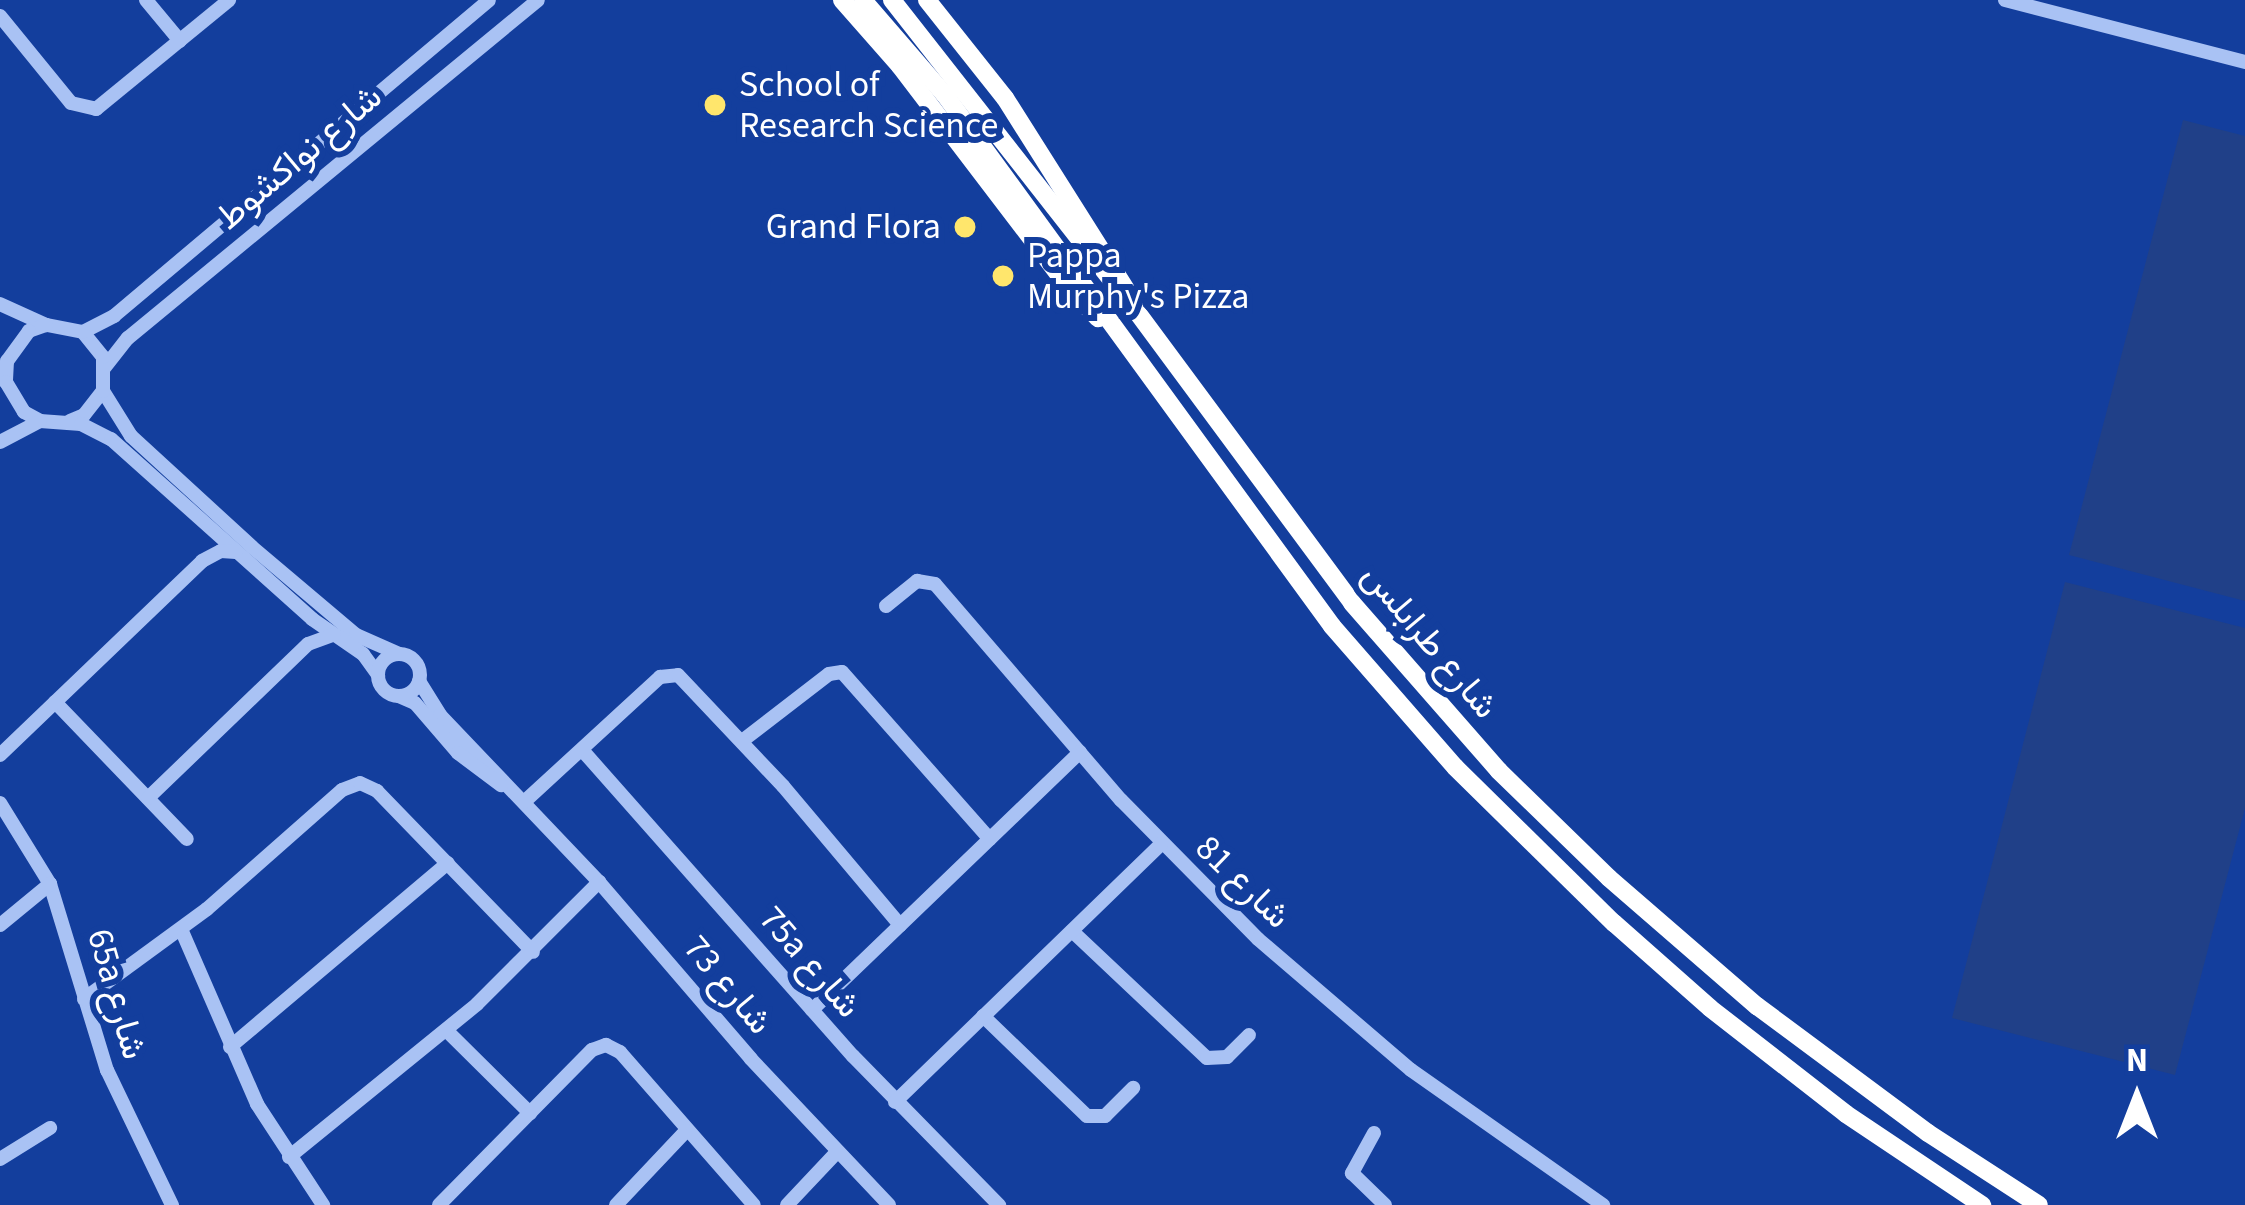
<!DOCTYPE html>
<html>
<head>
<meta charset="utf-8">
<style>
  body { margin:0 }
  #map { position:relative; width:2245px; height:1205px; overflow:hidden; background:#133e9d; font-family:"Source Sans 3",Vazirmatn,sans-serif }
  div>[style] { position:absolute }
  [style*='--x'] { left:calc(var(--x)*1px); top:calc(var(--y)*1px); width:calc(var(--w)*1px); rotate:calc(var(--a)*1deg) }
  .water>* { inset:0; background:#204088 }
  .minor>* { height:14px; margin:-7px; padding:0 7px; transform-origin:7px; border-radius:7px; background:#a9c2f4 }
  .minor>.ring { margin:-7px; padding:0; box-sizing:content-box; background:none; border:14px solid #a9c2f4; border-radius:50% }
  .highway>* { height:18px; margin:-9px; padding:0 9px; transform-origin:9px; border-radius:9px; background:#fff }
  .dots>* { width:33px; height:33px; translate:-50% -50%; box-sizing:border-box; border:6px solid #133e9d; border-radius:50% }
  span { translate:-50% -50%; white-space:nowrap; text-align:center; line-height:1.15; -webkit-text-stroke:12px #133e9d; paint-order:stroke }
  .poi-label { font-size:36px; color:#fff }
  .left { translate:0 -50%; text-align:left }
  .right { translate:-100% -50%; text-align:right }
  .street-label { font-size:36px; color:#fff }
  .north { position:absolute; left:2077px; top:1037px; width:120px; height:120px; -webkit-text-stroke:9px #133e9d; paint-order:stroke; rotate:0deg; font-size:33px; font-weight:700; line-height:48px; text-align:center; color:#fff }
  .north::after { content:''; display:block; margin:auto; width:42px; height:54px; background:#fff; clip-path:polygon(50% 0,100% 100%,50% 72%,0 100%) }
</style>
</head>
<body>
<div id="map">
  <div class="water">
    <div style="clip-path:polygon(2183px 120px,2245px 136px,2245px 601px,2069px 555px)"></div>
    <div style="clip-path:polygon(2065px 582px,2245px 628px,2245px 808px,2175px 1075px,1952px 1018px)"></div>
  </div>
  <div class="minor">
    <div style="--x:146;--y:0;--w:53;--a:50.3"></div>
    <div style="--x:2005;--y:0;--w:248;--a:14.5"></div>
    <div style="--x:0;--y:16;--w:112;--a:50.8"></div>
    <div style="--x:71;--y:103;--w:26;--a:13"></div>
    <div style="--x:96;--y:109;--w:172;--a:-39.3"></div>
    <div style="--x:0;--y:304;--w:51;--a:24.5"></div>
    <div style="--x:83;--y:332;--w:35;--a:-27"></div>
    <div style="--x:114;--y:316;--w:490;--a:-40.1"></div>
    <div style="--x:105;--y:367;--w:37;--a:-52"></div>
    <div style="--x:128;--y:338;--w:531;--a:-39.5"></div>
    <div style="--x:103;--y:391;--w:53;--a:58.1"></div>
    <div style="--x:131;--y:436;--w:164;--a:42.5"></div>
    <div style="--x:252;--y:547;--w:136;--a:40.2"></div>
    <div style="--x:356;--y:635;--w:47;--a:23.8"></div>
    <div style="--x:70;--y:421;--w:15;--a:-23"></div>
    <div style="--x:84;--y:415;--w:31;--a:-52"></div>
    <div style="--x:103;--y:391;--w:34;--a:-90"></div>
    <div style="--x:103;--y:357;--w:32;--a:-129"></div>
    <div style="--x:83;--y:332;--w:38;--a:-169"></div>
    <div style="--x:46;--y:325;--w:18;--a:161"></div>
    <div style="--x:29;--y:331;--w:37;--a:126"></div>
    <div style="--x:7;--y:361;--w:21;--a:93"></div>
    <div style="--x:6;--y:382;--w:35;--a:59"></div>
    <div style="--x:24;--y:412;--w:18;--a:29"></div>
    <div style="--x:40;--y:421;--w:41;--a:4.2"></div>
    <div style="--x:81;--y:424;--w:34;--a:27"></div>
    <div style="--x:111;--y:439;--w:270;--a:41.8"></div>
    <div style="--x:312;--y:619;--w:62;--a:34.5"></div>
    <div style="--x:363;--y:654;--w:26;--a:54"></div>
    <div style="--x:0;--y:442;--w:45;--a:-27.7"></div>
    <div style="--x:886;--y:606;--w:40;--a:-39"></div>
    <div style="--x:917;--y:581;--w:18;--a:9"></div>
    <div style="--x:935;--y:584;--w:285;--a:49.3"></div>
    <div style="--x:1121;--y:800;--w:195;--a:45.4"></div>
    <div style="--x:1258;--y:939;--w:201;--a:40.6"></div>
    <div style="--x:1411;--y:1070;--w:235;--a:35.1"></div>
    <div class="ring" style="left:378px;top:654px;width:28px;height:28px"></div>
    <div style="--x:419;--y:681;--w:40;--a:58"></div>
    <div style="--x:440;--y:715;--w:231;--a:46.4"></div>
    <div style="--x:599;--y:882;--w:233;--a:49.3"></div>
    <div style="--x:751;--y:1059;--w:201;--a:46.6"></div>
    <div style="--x:399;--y:696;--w:17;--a:24"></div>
    <div style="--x:415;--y:703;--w:66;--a:49.3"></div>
    <div style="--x:458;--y:753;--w:54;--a:36.7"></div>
    <div style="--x:55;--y:702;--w:190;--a:46.1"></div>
    <div style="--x:742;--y:741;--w:110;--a:-37.6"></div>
    <div style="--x:829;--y:674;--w:13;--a:-9"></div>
    <div style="--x:842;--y:672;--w:223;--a:48.5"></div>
    <div style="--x:583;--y:751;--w:407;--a:48.5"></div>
    <div style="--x:853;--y:1056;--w:209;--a:45.6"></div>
    <div style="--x:0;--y:755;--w:280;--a:-43.8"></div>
    <div style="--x:202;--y:561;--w:21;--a:-28"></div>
    <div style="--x:221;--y:551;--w:15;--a:4"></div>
    <div style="--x:148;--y:798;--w:222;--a:-43.9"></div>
    <div style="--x:308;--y:644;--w:27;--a:-20"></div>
    <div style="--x:524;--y:802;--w:185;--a:-42.6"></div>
    <div style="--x:660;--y:677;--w:18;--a:-6"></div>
    <div style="--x:678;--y:675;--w:153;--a:46.6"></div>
    <div style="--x:783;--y:786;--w:182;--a:49.9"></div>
    <div style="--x:0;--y:803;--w:95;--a:58.3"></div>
    <div style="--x:50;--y:884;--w:195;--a:73"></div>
    <div style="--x:107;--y:1070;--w:150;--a:64.3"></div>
    <div style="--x:0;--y:925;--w:65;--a:-39.4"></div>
    <div style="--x:181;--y:929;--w:191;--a:66.5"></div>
    <div style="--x:257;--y:1104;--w:121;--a:56.8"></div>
    <div style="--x:1072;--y:931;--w:185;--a:43.3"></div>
    <div style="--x:1207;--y:1058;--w:20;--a:-3"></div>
    <div style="--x:1227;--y:1057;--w:31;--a:-45"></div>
    <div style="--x:84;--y:999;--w:152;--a:-36.2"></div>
    <div style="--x:207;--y:909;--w:180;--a:-41.4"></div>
    <div style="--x:342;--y:790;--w:19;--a:-21"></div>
    <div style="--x:360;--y:783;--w:19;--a:25"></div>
    <div style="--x:377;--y:791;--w:224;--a:45.9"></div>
    <div style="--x:812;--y:1010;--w:372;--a:-43.9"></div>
    <div style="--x:983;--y:1016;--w:144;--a:43.9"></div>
    <div style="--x:1087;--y:1116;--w:18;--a:0"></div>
    <div style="--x:1105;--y:1116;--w:40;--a:-45"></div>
    <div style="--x:447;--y:1031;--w:117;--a:44.7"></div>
    <div style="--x:230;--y:1047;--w:285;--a:-40.2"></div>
    <div style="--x:895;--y:1102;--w:371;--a:-44.1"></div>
    <div style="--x:1374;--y:1133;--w:46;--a:118.8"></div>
    <div style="--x:1352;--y:1173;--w:46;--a:44.1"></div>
    <div style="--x:289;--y:1157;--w:242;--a:-39.1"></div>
    <div style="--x:477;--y:1004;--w:173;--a:-45"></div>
    <div style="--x:0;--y:1159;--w:59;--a:-31.8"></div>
    <div style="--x:439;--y:1205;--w:218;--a:-45.4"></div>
    <div style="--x:592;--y:1050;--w:15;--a:-20"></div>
    <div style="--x:606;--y:1045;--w:16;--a:27"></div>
    <div style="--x:620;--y:1052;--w:203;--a:48.8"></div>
    <div style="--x:616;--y:1205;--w:102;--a:-46.6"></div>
    <div style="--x:787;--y:1205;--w:71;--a:-46.7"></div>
  </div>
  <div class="highway">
    <div style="--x:842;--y:0;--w:88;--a:48.7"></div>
    <div style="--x:900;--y:66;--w:279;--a:52.7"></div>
    <div style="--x:1069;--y:288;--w:42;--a:46"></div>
    <div style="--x:863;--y:0;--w:125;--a:49.2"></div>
    <div style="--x:945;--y:95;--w:657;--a:53.91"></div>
    <div style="--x:1332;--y:626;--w:187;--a:48.9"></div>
    <div style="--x:1455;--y:767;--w:223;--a:44.5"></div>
    <div style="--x:1614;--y:923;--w:128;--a:41.5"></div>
    <div style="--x:1710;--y:1008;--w:172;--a:37.9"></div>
    <div style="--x:1846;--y:1114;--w:164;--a:33.8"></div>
    <div style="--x:892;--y:0;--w:397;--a:51.9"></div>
    <div style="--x:1137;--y:312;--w:362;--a:53.5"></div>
    <div style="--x:1352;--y:603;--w:223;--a:48.8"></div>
    <div style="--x:1499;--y:771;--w:153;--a:44.2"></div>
    <div style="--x:1609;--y:878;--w:196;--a:40.9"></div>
    <div style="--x:1757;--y:1006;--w:213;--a:36.6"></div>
    <div style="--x:1928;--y:1133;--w:132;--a:33"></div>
    <div style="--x:927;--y:0;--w:125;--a:51.5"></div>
    <div style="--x:1005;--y:98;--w:241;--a:57.7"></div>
  </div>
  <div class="dots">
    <div style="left:715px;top:105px;background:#ffe66c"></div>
    <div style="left:965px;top:227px;background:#ffe66c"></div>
    <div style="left:1003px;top:276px;background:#ffe66c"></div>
  </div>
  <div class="poi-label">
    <span class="left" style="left:739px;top:105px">School of<br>Research Science</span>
    <span class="right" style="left:941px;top:227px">Grand Flora</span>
    <span class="left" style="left:1027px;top:276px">Pappa<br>Murphy's Pizza</span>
  </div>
  <div class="street-label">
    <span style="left:299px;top:157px;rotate:-40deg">شارع نواكشوط</span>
    <span style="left:1430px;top:641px;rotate:50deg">شارع طرابلس</span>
    <span style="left:1243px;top:882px;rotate:44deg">شارع 81</span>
    <span style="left:810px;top:962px;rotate:49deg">75a شارع</span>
    <span style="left:728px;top:985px;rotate:50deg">شارع 73</span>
    <span style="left:117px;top:994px;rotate:74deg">65a شارع</span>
  </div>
  <div class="north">N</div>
</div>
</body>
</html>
